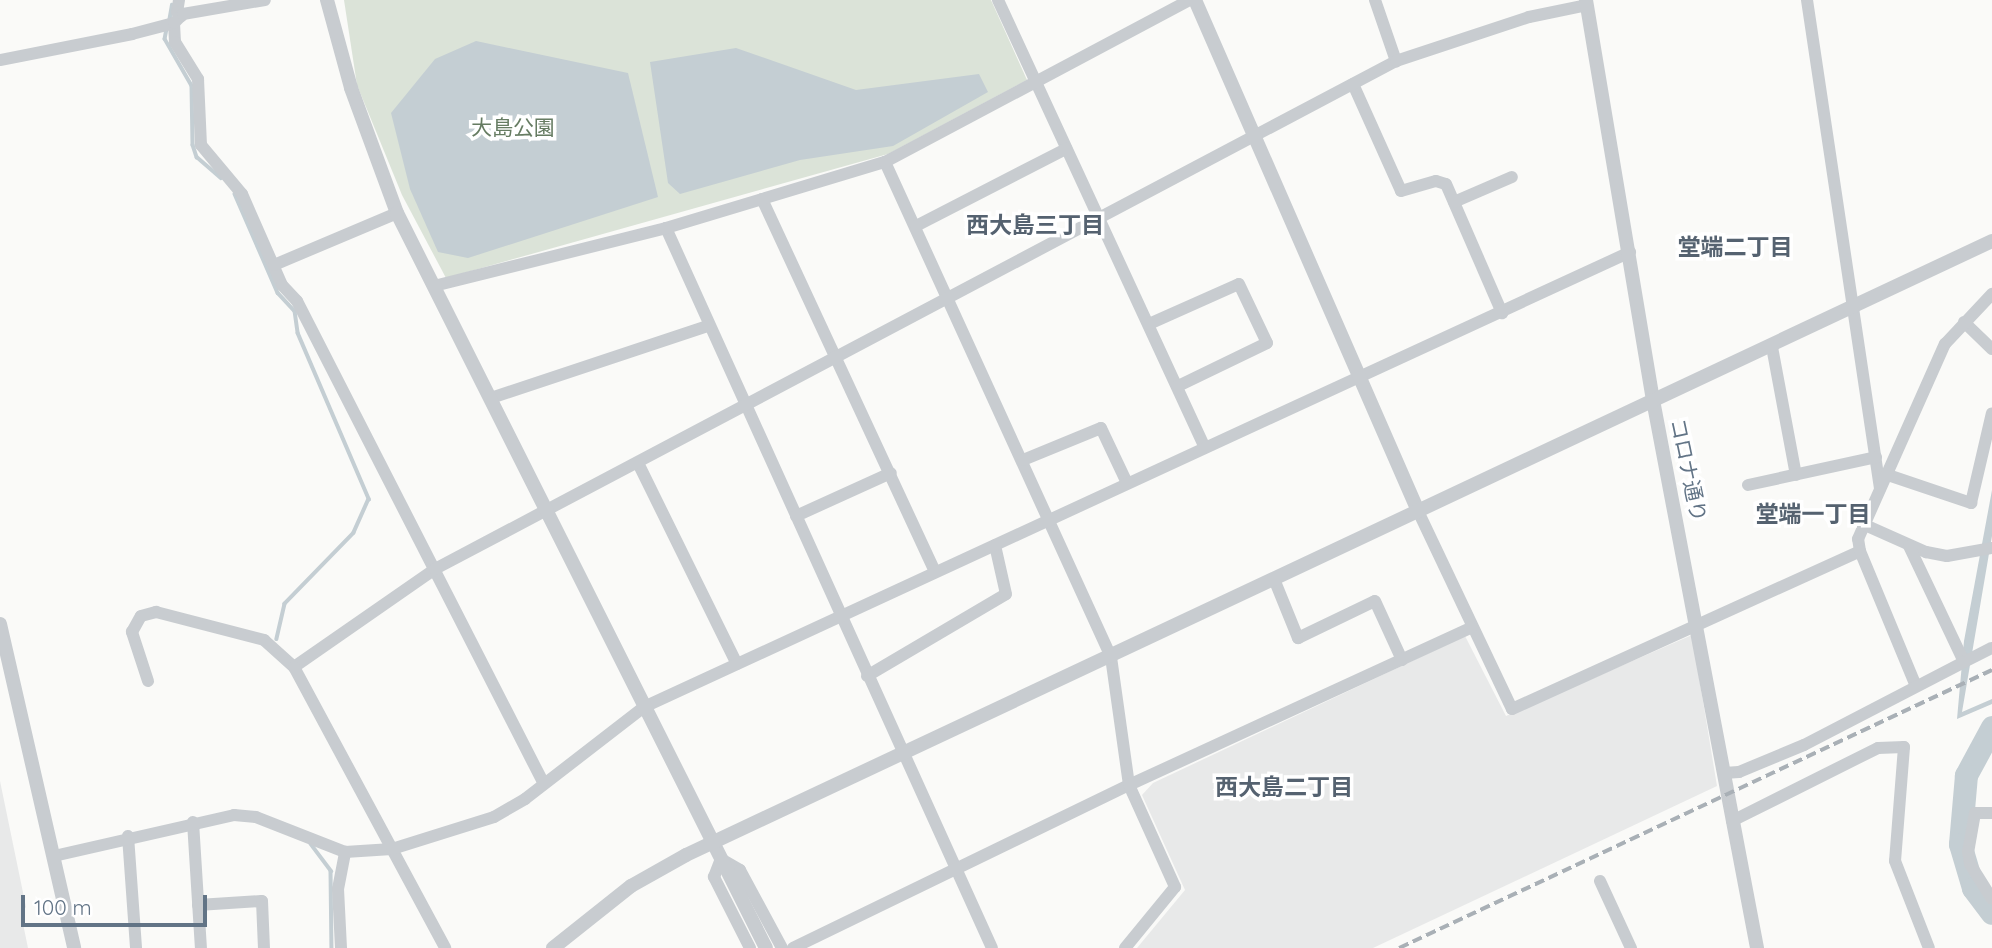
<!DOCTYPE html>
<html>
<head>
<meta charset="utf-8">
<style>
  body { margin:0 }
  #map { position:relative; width:1992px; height:948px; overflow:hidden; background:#fafaf8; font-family:Quicksand,"Noto Sans JP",sans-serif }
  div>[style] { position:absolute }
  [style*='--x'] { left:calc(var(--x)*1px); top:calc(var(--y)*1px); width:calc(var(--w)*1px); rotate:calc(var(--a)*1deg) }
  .built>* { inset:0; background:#e8e9e9 }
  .green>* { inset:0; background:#dbe3d8 }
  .water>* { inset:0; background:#c4ced3 }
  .stream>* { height:3.5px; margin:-1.75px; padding:0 1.75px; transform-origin:1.75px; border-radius:1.75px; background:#c4ced3 }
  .river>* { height:23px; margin:-11.5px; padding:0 11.5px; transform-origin:11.5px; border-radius:11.5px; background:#c4ced3 }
  .minor>* { height:12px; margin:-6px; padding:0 6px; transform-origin:6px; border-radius:6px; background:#c8ccd0 }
  .tertiary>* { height:14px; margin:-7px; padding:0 7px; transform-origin:7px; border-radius:7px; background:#c8ccd0 }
  .rail>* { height:3.5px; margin-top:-1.75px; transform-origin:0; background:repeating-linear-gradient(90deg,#a9b0b6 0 10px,transparent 0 15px) }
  span { translate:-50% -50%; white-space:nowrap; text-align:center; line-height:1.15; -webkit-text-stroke:7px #fff; paint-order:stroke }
  .park-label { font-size:21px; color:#667c62 }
  .street-label { font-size:21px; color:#627486 }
  .neighbourhood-label { font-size:23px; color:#556270; font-weight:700 }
  .scale { position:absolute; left:21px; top:895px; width:186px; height:32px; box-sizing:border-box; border:4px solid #627486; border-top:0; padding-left:9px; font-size:21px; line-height:24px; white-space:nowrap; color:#627486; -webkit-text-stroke:5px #fff; paint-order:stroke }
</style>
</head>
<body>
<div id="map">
  <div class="built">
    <div style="clip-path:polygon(1692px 635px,1717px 786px,1373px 948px,1137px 948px,1185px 890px,1142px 795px,1153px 783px,1465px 636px,1506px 716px)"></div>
    <div style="clip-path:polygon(0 781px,26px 907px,21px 914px,28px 948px,0 948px)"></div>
  </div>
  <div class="green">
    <div style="clip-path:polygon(344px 0,991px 0,1027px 80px,888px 154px,446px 278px,402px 195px,357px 85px)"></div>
  </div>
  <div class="water">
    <div style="clip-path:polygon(476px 41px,628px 73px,658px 197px,468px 258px,438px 252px,410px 189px,391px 113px,435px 59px)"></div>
    <div style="clip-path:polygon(736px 48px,856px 90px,979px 74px,988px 92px,893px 146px,800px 160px,680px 194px,668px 183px,650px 62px)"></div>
    <div style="clip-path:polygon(1992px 490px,1992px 536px,1962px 712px,1992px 699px,1992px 704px,1957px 719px,1964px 641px)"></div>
  </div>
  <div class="stream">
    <div style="--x:169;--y:22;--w:17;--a:-80"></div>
    <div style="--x:167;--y:29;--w:10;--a:101"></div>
    <div style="--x:165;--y:39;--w:54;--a:60.1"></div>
    <div style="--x:192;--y:86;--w:59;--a:89"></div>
    <div style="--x:193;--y:145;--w:13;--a:72"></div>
    <div style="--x:197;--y:157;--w:32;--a:41"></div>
    <div style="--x:235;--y:194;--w:108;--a:66.5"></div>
    <div style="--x:278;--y:293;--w:25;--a:47"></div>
    <div style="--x:295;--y:311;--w:22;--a:82"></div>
    <div style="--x:298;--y:333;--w:181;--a:66.8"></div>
    <div style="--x:369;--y:499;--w:37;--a:114"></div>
    <div style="--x:354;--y:533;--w:99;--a:134.2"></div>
    <div style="--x:285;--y:604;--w:36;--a:103"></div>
    <div style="--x:311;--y:844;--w:34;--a:53"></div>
    <div style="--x:331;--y:871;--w:77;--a:89.3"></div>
  </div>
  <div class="river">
    <div style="--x:1992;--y:727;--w:55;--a:118.4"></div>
    <div style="--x:1966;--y:775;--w:69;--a:95"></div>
    <div style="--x:1960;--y:844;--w:46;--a:73.5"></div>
    <div style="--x:1973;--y:888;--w:31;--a:53"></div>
  </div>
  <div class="minor">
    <div style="--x:179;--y:0;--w:12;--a:99"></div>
    <div style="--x:177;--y:12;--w:6;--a:45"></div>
    <div style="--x:998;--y:0;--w:493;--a:65.2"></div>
    <div style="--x:1375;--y:0;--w:65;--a:71"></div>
    <div style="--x:1807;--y:0;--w:494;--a:81.5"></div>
    <div style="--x:174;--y:23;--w:19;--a:87"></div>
    <div style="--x:175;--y:42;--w:44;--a:58.1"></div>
    <div style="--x:198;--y:79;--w:66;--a:87.4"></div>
    <div style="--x:201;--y:145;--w:64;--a:50.1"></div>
    <div style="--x:242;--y:194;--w:99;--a:66.3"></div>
    <div style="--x:282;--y:285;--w:22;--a:47"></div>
    <div style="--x:297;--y:301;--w:542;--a:62.92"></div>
    <div style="--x:0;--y:60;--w:135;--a:-11.1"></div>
    <div style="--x:132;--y:34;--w:43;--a:-14.7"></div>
    <div style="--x:174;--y:23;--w:13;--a:-45"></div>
    <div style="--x:183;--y:14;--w:83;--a:-9.7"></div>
    <div style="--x:1353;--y:84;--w:117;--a:65.8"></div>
    <div style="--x:1401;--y:191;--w:36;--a:-16"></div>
    <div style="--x:1436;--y:181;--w:10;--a:17"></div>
    <div style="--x:1446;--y:184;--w:141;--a:66.5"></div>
    <div style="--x:885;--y:162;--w:544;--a:65.46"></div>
    <div style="--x:1111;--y:657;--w:129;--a:82"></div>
    <div style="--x:1129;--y:785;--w:112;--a:65.7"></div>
    <div style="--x:1175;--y:887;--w:79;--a:129.3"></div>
    <div style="--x:762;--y:199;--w:410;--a:65.1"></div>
    <div style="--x:1454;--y:202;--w:63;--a:-23.3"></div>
    <div style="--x:916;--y:226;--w:169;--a:-27.2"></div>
    <div style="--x:666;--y:228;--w:790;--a:65.64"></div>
    <div style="--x:274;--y:265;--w:134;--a:-22.9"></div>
    <div style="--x:434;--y:286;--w:239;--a:-14"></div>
    <div style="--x:666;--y:228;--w:229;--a:-16.8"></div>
    <div style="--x:885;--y:162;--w:345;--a:-28"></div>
    <div style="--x:1964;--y:322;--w:39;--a:44"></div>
    <div style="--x:1149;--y:324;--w:98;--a:-24"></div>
    <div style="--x:1239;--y:284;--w:65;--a:64.6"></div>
    <div style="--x:1267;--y:343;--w:99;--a:154.2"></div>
    <div style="--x:1772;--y:347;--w:130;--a:79.4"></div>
    <div style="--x:491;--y:398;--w:229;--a:-18.4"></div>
    <div style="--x:1023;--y:460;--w:84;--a:-22.3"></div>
    <div style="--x:1101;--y:428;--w:61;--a:64.7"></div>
    <div style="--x:638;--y:463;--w:224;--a:63.8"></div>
    <div style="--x:1888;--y:475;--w:88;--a:18.6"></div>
    <div style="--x:1971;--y:503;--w:92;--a:-76.9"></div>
    <div style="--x:1748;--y:485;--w:131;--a:-12.3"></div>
    <div style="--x:1418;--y:511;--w:219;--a:64.6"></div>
    <div style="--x:1512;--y:709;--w:382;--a:-24.4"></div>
    <div style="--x:1860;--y:551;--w:12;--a:-99"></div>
    <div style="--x:1858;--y:539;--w:214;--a:-66"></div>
    <div style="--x:1945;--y:344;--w:69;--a:-46.8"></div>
    <div style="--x:796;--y:516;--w:104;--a:-24.4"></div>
    <div style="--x:1865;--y:525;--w:67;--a:23.9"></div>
    <div style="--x:1926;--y:552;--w:21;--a:11"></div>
    <div style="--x:1947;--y:556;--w:46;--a:-10.1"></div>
    <div style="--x:1909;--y:546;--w:128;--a:64.6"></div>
    <div style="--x:1964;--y:662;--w:31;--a:-27"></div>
    <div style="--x:1860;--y:551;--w:146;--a:67.5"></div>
    <div style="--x:1274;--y:579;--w:64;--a:67.9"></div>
    <div style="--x:1298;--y:638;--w:85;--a:-25.7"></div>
    <div style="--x:1375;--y:601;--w:65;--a:65.4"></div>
    <div style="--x:294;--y:667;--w:172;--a:-34.8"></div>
    <div style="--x:435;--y:569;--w:1087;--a:-27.86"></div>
    <div style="--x:1396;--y:61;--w:140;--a:-18.3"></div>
    <div style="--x:1529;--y:17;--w:59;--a:-11.7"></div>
    <div style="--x:867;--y:676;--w:161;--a:-30.5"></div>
    <div style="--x:1006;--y:594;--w:50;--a:-102.7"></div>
    <div style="--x:148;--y:681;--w:52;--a:-108.1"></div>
    <div style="--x:132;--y:632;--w:18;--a:-61"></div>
    <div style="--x:141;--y:616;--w:16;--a:-15"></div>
    <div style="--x:156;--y:612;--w:112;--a:14.5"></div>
    <div style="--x:264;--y:640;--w:40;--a:42"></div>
    <div style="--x:294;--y:667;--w:319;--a:61.7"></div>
    <div style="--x:1724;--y:773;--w:15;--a:-4"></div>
    <div style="--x:1739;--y:772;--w:70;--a:-22.6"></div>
    <div style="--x:1804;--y:745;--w:180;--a:-27.4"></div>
    <div style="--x:1992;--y:813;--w:17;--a:180"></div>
    <div style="--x:1975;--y:813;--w:39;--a:100"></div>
    <div style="--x:1968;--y:851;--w:13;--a:81"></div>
    <div style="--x:1970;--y:864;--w:41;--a:57.8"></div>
    <div style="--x:1732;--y:821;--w:163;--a:-26.6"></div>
    <div style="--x:1878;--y:748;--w:26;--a:-2"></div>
    <div style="--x:1904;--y:747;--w:114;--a:94.5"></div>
    <div style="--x:1895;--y:861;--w:93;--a:68.7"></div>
    <div style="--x:193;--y:822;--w:126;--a:86.4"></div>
    <div style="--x:128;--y:836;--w:112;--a:85.9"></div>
    <div style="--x:54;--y:856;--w:185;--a:-12.8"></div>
    <div style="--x:234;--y:815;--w:22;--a:5"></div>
    <div style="--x:256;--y:817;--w:96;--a:21.5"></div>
    <div style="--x:345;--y:852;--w:47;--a:-3.7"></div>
    <div style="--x:392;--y:849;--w:107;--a:-17.4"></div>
    <div style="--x:494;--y:817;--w:36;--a:-30"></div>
    <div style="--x:525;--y:799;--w:150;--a:-37.7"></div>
    <div style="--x:644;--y:707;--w:1086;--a:-24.77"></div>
    <div style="--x:1600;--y:881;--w:74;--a:65.2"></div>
    <div style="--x:198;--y:905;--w:64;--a:-3.6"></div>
    <div style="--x:262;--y:901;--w:47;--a:87.6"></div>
    <div style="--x:341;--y:948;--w:59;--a:-92.9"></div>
    <div style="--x:338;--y:889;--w:38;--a:-79"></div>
    <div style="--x:750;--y:948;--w:80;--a:-116.9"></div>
    <div style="--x:714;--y:877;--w:19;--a:-69"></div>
    <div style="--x:721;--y:859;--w:22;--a:30"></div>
    <div style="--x:740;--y:870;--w:89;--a:61.7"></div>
    <div style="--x:793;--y:948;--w:373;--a:-25.9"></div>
    <div style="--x:1129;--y:785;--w:376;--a:-24.7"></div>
  </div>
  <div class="tertiary">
    <div style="--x:327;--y:0;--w:91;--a:74.7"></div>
    <div style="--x:351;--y:88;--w:133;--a:69.8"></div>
    <div style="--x:397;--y:213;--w:822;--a:63.34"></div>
    <div style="--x:1195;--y:0;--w:558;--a:66.42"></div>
    <div style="--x:1586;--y:0;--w:406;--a:80.5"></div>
    <div style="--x:1653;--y:400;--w:558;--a:79.25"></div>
    <div style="--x:0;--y:624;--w:332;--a:77.1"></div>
    <div style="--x:553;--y:948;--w:100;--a:-38.5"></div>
    <div style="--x:631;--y:886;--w:63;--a:-29.4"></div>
    <div style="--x:686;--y:855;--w:1443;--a:-25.18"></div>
  </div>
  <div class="rail">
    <div style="--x:1399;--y:948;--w:655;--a:-25.12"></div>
  </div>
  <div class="park-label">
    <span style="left:513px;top:127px">大島公園</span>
  </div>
  <div class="street-label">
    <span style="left:1689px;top:470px;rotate:78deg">コロナ通り</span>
  </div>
  <div class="neighbourhood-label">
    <span style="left:1035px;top:225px">西大島三丁目</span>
    <span style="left:1735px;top:247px">堂端二丁目</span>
    <span style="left:1813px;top:514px">堂端一丁目</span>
    <span style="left:1284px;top:787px">西大島二丁目</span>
  </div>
  <div class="scale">100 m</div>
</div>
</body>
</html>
